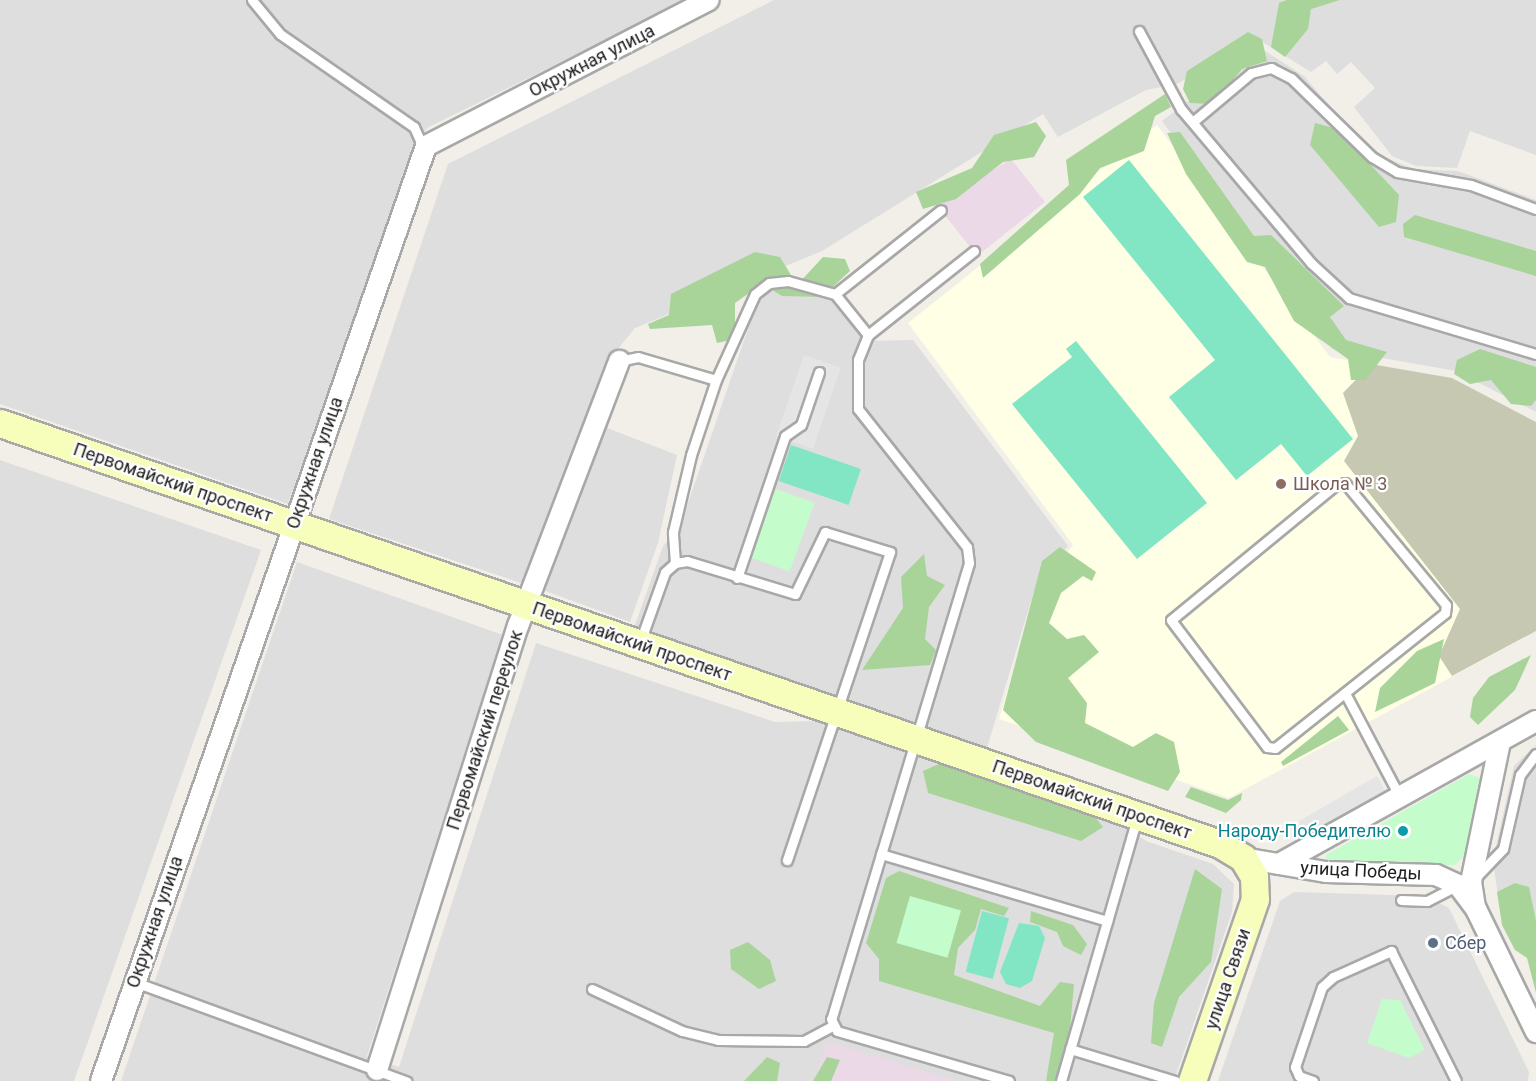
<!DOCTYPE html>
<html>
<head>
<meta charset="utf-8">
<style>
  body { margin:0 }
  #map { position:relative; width:1536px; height:1081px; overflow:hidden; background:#f2efe8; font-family:Roboto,sans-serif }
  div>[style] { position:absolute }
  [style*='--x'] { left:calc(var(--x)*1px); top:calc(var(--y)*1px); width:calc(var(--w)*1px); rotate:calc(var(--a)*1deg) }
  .residential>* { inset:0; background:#dfdede }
  .industrial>* { inset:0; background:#ecd9e7 }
  .education>* { inset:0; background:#feffe4 }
  .construction>* { inset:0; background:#c6c8b2 }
  .forest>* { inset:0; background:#a8d49a }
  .park>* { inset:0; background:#c4fdcb; transform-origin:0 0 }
  .pitch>* { inset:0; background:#82e5c4; transform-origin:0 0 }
  .parking>* { inset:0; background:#e5e5e5; transform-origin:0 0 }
  .roads { filter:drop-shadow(2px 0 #a8a8a8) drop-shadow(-2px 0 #a8a8a8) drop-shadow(0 2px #a8a8a8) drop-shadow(0 -2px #a8a8a8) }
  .lane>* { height:9px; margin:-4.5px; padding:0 4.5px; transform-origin:4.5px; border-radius:4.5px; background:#fff }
  .street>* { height:20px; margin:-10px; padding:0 10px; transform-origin:10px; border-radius:10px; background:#fff }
  .secondary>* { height:27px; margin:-13.5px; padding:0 13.5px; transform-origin:13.5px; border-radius:13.5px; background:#f7fdba }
  .dots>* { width:16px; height:16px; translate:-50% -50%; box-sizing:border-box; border:3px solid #fff; border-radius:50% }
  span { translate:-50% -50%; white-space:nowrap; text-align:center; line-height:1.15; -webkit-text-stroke:4.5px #fff; paint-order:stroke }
  .street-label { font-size:18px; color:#212121 }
  .education-label { font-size:18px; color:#785e54 }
  .left { translate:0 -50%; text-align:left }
  .culture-label { font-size:18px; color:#0d838f }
  .right { translate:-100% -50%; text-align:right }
  .service-label { font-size:18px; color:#4e5e75 }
</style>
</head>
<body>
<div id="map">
  <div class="residential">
    <div style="clip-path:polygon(0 0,686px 0,427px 128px,413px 148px,288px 504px,0 404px)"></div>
    <div style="clip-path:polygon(774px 0,1536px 0,1536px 155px,1470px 131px,1457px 168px,1416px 166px,1392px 156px,1354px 107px,1375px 88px,1351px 62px,1337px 74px,1326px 61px,1311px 72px,1256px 38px,1177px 84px,1146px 90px,1058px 137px,1043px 114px,822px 251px,635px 328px,617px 350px,527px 585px,329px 519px,448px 164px)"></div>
    <div style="clip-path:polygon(1259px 47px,1304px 76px,1351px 131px,1384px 157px,1414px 169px,1458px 171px,1536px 200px,1536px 412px,1456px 371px,1332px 349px,1162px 121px)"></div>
    <div style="clip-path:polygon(786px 285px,832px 298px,866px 341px,913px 340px,1068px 546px,1034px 591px,987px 748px,634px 628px,663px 546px,679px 529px,759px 297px)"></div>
    <div style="clip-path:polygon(602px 426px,677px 455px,658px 543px,630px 622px,540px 589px)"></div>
    <div style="clip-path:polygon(0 460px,261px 550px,74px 1081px,0 1081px)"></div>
    <div style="clip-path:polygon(297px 562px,503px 635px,367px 1056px,399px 1067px,536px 643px,775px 722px,817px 721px,1119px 823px,1146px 841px,1213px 864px,1234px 884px,1232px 912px,1174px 1081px,955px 1081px,827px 1043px,815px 1081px,121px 1081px)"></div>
    <div style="clip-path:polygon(1536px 745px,1536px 974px,1498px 897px,1493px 859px,1514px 766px)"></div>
    <div style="clip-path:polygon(1294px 892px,1425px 896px,1449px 908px,1529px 1072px,1528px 1081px,1218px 1081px,1280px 901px)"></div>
  </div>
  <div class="industrial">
    <div style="clip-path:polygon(1011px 159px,1045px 202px,977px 256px,936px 204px)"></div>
    <div style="clip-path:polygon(827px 1042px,881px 1058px,955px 1081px,815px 1081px)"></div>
  </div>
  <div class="education">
    <div style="clip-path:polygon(1157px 125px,1330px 357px,1452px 378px,1536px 422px,1536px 631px,1229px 798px,999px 719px,1037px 593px,1073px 545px,908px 323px)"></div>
  </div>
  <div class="construction">
    <div style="clip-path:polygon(1371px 364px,1452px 378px,1536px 422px,1536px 631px,1452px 676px,1439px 656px,1460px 609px,1344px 461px,1358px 436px,1343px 393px)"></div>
  </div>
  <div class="forest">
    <div style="clip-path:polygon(1287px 0,1340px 0,1311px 9px,1308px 29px,1285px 57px,1271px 47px,1279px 3px)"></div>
    <div style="clip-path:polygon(1248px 32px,1262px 39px,1267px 61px,1242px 69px,1213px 104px,1190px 103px,1183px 89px,1187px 71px)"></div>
    <div style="clip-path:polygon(1165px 94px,1171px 107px,1155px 116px,1144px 151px,1100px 168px,1080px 194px,983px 278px,980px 264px,1069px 185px,1066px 160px)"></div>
    <div style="clip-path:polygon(1036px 122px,1046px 136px,1034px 157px,1003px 162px,956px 199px,923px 209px,916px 192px,972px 168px,994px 135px)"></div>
    <div style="clip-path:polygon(1315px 123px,1337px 129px,1399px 195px,1396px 222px,1379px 227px,1310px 145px)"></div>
    <div style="clip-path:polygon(1180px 132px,1254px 236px,1271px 235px,1344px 306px,1330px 317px,1346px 340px,1387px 352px,1365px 380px,1351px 380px,1348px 359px,1294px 321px,1265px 267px,1247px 262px,1186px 174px,1167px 133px)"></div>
    <div style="clip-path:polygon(1415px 215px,1536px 251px,1536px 276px,1404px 237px,1403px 224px)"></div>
    <div style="clip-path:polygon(755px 252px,780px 257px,797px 285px,823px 257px,845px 259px,850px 271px,822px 297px,782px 296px,762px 284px,735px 303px,735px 339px,717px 343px,712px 325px,650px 329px,648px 324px,669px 315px,671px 294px)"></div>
    <div style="clip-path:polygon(1480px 349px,1536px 367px,1536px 400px,1531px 406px,1511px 404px,1491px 380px,1470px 384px,1454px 374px,1457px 360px)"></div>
    <div style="clip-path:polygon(1060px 547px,1096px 572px,1092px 581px,1083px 576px,1061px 593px,1049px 623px,1067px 639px,1084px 635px,1099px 652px,1068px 678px,1087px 703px,1085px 723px,1133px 747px,1156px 733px,1174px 742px,1180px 772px,1168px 791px,1036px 742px,1003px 710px,1042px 561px)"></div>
    <div style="clip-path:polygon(924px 554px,927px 576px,945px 585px,929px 607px,925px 639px,936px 650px,930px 665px,862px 670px,903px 608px,901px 577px)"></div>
    <div style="clip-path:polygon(1444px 639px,1435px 683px,1375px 712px,1380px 688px,1417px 651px)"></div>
    <div style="clip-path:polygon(1531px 655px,1515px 690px,1478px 725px,1470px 717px,1473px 698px,1489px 677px)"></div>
    <div style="clip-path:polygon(1338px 716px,1349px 730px,1283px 766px,1281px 762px)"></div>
    <div style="clip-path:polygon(939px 764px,1094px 816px,1103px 827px,1081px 841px,928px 793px,923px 771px)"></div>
    <div style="clip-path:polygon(1191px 787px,1228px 800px,1242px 793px,1241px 800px,1226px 813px,1185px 797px)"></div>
    <div style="clip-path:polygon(1195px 869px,1222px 889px,1211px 962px,1179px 997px,1162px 1047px,1151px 1043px,1154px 1003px)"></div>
    <div style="clip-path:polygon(899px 871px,1009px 908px,1004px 916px,981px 909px,975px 930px,958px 948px,954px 975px,1040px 1006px,1060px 982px,1074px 984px,1069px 1040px,1055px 1081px,1046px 1081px,1054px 1033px,879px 981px,879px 959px,866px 943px,886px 878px)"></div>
    <div style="clip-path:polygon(1515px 883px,1529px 887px,1536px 921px,1536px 993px,1527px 958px,1515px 950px,1502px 925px,1497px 892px)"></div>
    <div style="clip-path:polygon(1031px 911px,1073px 925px,1087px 944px,1081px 955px,1063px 946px,1057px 932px,1030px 922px)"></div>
    <div style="clip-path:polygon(748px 942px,770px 960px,776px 981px,759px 989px,731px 969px,730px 950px)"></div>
    <div style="clip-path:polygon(767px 1057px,780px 1063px,777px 1081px,744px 1081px)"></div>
    <div style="clip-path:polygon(827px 1057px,840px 1060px,831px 1081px,813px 1081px)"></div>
  </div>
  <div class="park">
    <div style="left:776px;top:489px;width:41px;height:73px;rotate:20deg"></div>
    <div style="clip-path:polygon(1469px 774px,1481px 778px,1481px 785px,1467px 853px,1455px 865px,1325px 863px,1326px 855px)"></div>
    <div style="left:910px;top:896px;width:53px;height:49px;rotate:16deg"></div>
    <div style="clip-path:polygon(1382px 999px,1400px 1000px,1425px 1050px,1409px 1058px,1367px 1043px)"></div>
  </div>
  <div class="pitch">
    <div style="clip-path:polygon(1129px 160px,1353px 439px,1307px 476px,1281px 444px,1236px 480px,1169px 397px,1215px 360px,1083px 197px)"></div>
    <div style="clip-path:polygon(1076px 341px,1207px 503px,1137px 559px,1012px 404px,1072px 357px,1066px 349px)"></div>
    <div style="left:791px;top:445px;width:74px;height:38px;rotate:19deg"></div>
    <div style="left:982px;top:911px;width:28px;height:63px;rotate:15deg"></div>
    <div style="clip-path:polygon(1019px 923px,1039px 926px,1045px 938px,1032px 981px,1020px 988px,1006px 984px,1000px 972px)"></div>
  </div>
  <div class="parking">
    <div style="left:804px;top:355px;width:39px;height:86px;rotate:19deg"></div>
    <div style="left:1377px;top:776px;width:20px;height:91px;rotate:60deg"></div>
  </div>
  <div class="roads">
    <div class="lane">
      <div style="--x:252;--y:0;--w:44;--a:50.5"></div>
      <div style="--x:280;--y:34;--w:163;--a:34.8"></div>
      <div style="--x:414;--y:127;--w:24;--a:66"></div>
      <div style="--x:1139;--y:31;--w:89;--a:61.7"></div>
      <div style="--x:1181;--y:109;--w:202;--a:49.8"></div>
      <div style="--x:1311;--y:263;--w:52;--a:42.6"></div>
      <div style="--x:1349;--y:298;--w:195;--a:16.7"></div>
      <div style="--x:1195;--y:120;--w:73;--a:-40"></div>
      <div style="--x:1251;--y:73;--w:21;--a:-14"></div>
      <div style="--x:1271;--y:68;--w:22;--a:27"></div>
      <div style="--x:1291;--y:78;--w:113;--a:44.3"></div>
      <div style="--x:1372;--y:157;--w:29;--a:31"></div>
      <div style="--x:1397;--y:172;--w:75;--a:10"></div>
      <div style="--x:1471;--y:185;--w:69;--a:20.3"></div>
      <div style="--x:974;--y:251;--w:135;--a:141.6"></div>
      <div style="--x:868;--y:335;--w:27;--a:112"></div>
      <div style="--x:858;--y:360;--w:49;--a:90"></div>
      <div style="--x:858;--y:409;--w:176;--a:51.7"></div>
      <div style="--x:967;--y:547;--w:16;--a:83"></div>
      <div style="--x:969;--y:563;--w:476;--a:106.8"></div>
      <div style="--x:831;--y:1019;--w:13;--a:63"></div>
      <div style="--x:837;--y:1031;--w:179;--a:16.2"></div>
      <div style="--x:835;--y:294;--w:135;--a:-38.4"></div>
      <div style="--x:619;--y:361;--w:19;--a:-12"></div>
      <div style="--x:638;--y:357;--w:81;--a:16.4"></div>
      <div style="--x:1345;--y:483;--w:158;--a:50.4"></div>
      <div style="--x:1446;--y:605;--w:8;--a:97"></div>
      <div style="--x:1445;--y:613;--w:217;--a:141.5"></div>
      <div style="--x:1275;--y:748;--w:8;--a:-173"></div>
      <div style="--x:1267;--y:747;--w:159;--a:-127.1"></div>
      <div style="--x:1171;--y:620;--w:211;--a:-39.4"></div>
      <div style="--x:1334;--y:486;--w:11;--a:-15"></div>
      <div style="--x:675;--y:563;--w:31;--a:-94"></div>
      <div style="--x:673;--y:532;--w:79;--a:-76.8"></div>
      <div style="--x:691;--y:455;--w:79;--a:-71.6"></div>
      <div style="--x:716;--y:380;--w:94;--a:-65.6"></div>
      <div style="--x:755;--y:294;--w:18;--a:-38"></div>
      <div style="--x:769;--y:283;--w:19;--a:-6"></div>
      <div style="--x:788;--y:281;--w:49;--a:15.5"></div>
      <div style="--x:835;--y:294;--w:53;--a:51.2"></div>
      <div style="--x:737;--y:578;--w:150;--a:-71.3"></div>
      <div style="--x:785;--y:436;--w:19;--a:-35"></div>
      <div style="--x:801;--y:425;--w:56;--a:-71.2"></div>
      <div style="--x:640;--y:642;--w:74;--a:-70.3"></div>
      <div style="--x:665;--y:572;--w:13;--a:-42"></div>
      <div style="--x:675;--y:563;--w:12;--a:-9"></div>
      <div style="--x:687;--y:561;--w:113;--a:17"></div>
      <div style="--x:795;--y:594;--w:69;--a:-64.2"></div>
      <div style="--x:825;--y:532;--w:68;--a:17.1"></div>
      <div style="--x:890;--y:552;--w:325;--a:108.5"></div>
      <div style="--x:1345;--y:693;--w:120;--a:62.2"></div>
      <div style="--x:881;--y:854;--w:236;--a:16.5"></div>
      <div style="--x:1475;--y:878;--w:40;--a:-46"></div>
      <div style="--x:1503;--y:849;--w:76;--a:-77.1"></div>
      <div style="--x:1520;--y:775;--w:26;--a:-53"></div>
      <div style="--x:1401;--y:900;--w:26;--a:2"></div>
      <div style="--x:1427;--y:901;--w:35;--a:-27"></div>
      <div style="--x:135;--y:982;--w:289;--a:20.1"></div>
      <div style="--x:592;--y:989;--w:99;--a:25"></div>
      <div style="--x:682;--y:1031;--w:37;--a:14"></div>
      <div style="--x:718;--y:1040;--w:86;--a:0.7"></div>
      <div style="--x:804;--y:1041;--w:32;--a:-28"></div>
      <div style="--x:1070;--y:1049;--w:110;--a:16.9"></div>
      <div style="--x:1061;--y:1081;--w:274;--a:-73.9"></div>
      <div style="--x:1313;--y:1081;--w:15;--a:-160"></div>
      <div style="--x:1299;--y:1076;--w:10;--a:-114"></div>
      <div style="--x:1295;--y:1067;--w:84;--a:-71.4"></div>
      <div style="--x:1322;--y:987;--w:15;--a:-42"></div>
      <div style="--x:1333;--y:977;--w:64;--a:-24.1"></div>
      <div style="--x:1391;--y:951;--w:145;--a:63.4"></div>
    </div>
    <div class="street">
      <div style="--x:1243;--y:858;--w:84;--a:9.6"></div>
      <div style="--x:1326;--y:872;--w:110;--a:1.6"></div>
      <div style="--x:1436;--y:875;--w:24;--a:24"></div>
      <div style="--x:1458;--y:885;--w:30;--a:53"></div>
      <div style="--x:1476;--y:909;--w:137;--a:64"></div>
      <div style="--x:1279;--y:864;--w:294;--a:-29.1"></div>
      <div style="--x:1475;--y:907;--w:25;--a:-99"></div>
      <div style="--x:1471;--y:882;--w:143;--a:-78.3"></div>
      <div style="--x:377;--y:1070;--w:466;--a:-72.4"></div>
      <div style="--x:518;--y:626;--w:284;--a:-69.1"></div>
      <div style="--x:101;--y:1081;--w:990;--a:-70.83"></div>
      <div style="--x:426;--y:146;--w:318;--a:-27.3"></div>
    </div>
    <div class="secondary">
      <div style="--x:0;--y:423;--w:1291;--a:19.04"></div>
      <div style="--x:1220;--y:844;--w:27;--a:31"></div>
      <div style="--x:1243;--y:858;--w:21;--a:59"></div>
      <div style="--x:1254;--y:876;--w:23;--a:88"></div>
      <div style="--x:1255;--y:899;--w:193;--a:109.1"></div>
    </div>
  </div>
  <div class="dots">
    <div style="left:1281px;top:484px;background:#8d6e63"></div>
    <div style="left:1403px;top:831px;background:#0f9aa8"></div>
    <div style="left:1433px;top:943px;background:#5c6f8a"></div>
  </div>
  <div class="street-label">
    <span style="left:592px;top:61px;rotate:-27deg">Окружная улица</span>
    <span style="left:315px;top:463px;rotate:-71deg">Окружная улица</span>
    <span style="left:173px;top:483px;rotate:19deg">Первомайский проспект</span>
    <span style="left:632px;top:642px;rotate:19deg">Первомайский проспект</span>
    <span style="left:485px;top:730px;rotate:-72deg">Первомайский переулок</span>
    <span style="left:1092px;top:800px;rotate:19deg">Первомайский проспект</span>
    <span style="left:1361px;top:871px;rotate:3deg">улица Победы</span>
    <span style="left:155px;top:922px;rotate:-71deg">Окружная улица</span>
    <span style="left:1228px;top:979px;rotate:-71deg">улица Связи</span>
  </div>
  <div class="education-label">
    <span class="left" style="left:1293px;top:484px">Школа № 3</span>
  </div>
  <div class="culture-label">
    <span class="right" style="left:1391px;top:831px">Народу-Победителю</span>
  </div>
  <div class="service-label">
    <span class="left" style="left:1445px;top:943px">Сбер</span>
  </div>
</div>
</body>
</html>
